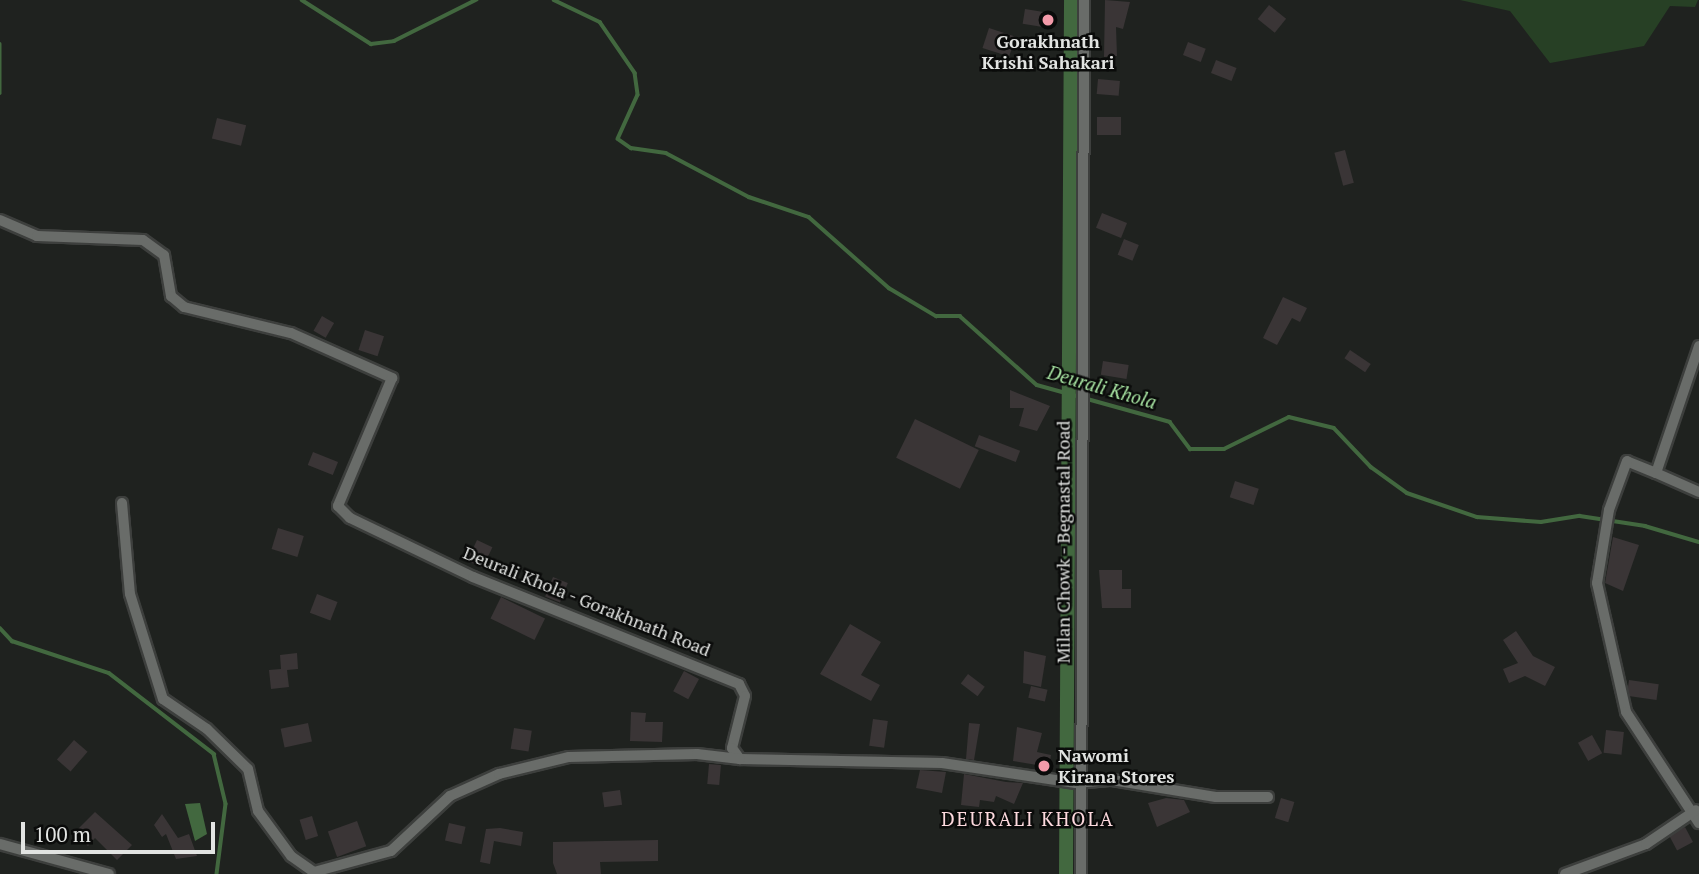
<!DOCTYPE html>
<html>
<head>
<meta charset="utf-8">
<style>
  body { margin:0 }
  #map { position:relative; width:1699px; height:874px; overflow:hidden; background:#1f221f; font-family:"PT Serif",serif }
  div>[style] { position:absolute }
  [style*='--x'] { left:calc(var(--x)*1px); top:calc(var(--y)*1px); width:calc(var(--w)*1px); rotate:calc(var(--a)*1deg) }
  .green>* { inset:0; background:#274025 }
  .water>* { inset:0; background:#42683f }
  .stream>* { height:3.5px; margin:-1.75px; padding:0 1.75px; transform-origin:1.75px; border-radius:1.75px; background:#42683f }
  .canal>* { height:14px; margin:-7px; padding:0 7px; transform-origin:7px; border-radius:7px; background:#42683f }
  .building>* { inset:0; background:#3a3536; transform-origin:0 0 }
  .roads { filter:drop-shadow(2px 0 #3d3f3d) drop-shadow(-2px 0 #3d3f3d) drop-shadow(0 2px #3d3f3d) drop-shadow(0 -2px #3d3f3d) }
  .street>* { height:10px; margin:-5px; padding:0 5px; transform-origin:5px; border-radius:5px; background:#696c69 }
  .dots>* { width:19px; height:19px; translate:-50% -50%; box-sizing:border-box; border:4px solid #0a0b0a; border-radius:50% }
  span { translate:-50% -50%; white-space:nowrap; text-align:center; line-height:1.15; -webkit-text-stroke:5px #0a0b0a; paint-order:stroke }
  .poi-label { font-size:18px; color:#e2e4e2; font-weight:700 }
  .left { translate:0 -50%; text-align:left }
  .street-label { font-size:18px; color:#e2e4e2 }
  .water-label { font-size:19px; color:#a6e2a1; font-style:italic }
  .neighbourhood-label { font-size:19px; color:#fdd9de; letter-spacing:2px }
  .scale { position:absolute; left:21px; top:822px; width:194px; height:32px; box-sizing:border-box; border:4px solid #e2e4e2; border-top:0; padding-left:9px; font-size:21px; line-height:24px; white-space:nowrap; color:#e2e4e2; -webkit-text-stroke:5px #0a0b0a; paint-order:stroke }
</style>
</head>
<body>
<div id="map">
  <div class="green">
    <div style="clip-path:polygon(1460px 0,1698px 0,1695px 7px,1670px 6px,1644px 46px,1550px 63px,1510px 11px)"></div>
  </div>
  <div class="water">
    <div style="clip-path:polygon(200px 803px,207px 834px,195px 841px,185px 804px)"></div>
  </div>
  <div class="stream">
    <div style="--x:302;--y:0;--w:82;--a:32.5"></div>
    <div style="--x:371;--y:44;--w:23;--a:-7"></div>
    <div style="--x:394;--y:41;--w:92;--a:-26.6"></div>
    <div style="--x:554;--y:0;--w:51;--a:25.6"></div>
    <div style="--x:600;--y:22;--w:62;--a:55.5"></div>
    <div style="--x:635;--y:73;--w:22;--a:82"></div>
    <div style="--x:638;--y:95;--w:48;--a:114.4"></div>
    <div style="--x:618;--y:139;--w:16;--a:35"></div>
    <div style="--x:631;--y:148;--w:35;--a:8"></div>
    <div style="--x:666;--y:153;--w:94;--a:27.9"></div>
    <div style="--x:749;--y:197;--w:63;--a:18.4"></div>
    <div style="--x:809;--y:217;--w:107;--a:41.6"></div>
    <div style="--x:889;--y:288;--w:55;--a:30.8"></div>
    <div style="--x:936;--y:316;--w:24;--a:0"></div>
    <div style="--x:960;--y:316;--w:103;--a:41.9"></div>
    <div style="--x:1037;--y:385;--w:138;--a:15.5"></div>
    <div style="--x:1170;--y:422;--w:34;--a:53"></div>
    <div style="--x:1190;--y:449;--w:34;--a:0"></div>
    <div style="--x:1224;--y:449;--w:72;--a:-26.2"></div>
    <div style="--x:1289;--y:417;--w:46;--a:13.7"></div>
    <div style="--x:1334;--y:428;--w:54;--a:46.5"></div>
    <div style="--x:1371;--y:467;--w:44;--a:35.8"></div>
    <div style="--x:1407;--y:493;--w:74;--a:18.9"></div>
    <div style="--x:1477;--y:517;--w:64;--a:4.5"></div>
    <div style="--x:1541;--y:522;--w:39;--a:-9"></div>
    <div style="--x:1580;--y:516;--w:66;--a:8.7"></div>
    <div style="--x:1645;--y:526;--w:56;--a:16.5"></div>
    <div style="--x:0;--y:44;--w:49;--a:90"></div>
    <div style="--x:0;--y:628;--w:18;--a:47"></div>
    <div style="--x:12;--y:641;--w:102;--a:18.3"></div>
    <div style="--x:109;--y:673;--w:133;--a:37.6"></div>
    <div style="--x:214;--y:754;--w:51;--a:76.5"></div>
    <div style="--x:226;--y:804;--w:71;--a:97.3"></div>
  </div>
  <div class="canal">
    <div style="--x:1066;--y:874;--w:874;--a:-89.67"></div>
  </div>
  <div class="building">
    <div style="clip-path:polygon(1105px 0,1130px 2px,1123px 29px,1116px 27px,1117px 56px,1104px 57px)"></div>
    <div style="left:1269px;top:5px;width:22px;height:18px;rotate:39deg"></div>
    <div style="left:1025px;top:9px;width:25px;height:15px;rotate:9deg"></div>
    <div style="left:989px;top:28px;width:28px;height:21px;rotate:18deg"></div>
    <div style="left:1188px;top:42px;width:19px;height:14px;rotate:21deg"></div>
    <div style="left:1216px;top:60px;width:22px;height:14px;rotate:21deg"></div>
    <div style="left:1098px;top:79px;width:22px;height:15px;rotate:5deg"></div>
    <div style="left:1097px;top:117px;width:24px;height:18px"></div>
    <div style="left:217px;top:118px;width:30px;height:21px;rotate:14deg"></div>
    <div style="left:1345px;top:150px;width:34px;height:11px;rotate:75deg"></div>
    <div style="left:1102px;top:213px;width:27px;height:16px;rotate:22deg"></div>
    <div style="left:1124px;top:239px;width:16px;height:17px;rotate:22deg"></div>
    <div style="clip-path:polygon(1283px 297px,1307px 308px,1300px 322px,1292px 318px,1277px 345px,1263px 338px)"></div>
    <div style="left:322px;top:316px;width:14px;height:17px;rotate:30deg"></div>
    <div style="left:365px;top:330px;width:20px;height:21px;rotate:18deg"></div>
    <div style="left:1350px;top:350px;width:25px;height:10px;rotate:34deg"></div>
    <div style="left:1103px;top:361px;width:26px;height:14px;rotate:9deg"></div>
    <div style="clip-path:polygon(1010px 390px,1050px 406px,1037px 431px,1019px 426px,1024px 408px,1010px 408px)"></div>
    <div style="left:915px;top:419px;width:71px;height:43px;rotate:26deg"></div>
    <div style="left:979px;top:435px;width:44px;height:12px;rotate:21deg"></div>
    <div style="left:313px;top:452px;width:27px;height:14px;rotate:22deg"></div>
    <div style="left:1235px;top:481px;width:25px;height:17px;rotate:18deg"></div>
    <div style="left:278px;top:528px;width:27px;height:22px;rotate:17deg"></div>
    <div style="clip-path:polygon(1613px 537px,1639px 545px,1623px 591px,1605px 583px)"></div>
    <div style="left:477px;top:540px;width:17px;height:23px;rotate:25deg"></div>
    <div style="clip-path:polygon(1099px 570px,1122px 570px,1122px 589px,1131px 589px,1131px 608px,1102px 608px)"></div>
    <div style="left:553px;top:577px;width:16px;height:21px;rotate:22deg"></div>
    <div style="left:317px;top:594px;width:22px;height:20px;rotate:21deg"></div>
    <div style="left:501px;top:597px;width:49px;height:24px;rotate:26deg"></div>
    <div style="clip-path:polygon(850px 624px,881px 642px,861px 675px,880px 685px,871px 701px,820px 674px)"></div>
    <div style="clip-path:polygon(1516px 631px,1533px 656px,1555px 667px,1545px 686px,1525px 676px,1509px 683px,1503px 669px,1518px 663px,1503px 640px)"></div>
    <div style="clip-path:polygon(1024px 651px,1046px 656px,1041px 687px,1023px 683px)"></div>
    <div style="clip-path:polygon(297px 653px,298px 669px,287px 670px,289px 687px,271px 689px,269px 670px,281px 669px,280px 655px)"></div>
    <div style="left:684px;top:671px;width:17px;height:23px;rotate:28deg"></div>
    <div style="left:968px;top:674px;width:21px;height:12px;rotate:37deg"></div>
    <div style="left:1629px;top:680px;width:30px;height:16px;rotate:8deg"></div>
    <div style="left:1031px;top:686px;width:17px;height:12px;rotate:13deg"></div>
    <div style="clip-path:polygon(631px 712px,646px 713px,645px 722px,663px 722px,662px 742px,630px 741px)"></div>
    <div style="left:873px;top:719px;width:15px;height:27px;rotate:8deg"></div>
    <div style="left:308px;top:723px;width:19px;height:28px;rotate:78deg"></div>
    <div style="clip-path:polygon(969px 723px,980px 724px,974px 760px,966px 759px)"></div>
    <div style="clip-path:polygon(1017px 727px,1042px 733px,1037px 752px,1051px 755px,1049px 767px,1013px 761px)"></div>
    <div style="left:514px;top:728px;width:18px;height:21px;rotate:9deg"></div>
    <div style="left:1606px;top:730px;width:18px;height:23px;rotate:6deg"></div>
    <div style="left:1592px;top:735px;width:21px;height:16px;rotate:61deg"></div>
    <div style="left:74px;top:740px;width:18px;height:26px;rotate:41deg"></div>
    <div style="left:709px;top:764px;width:12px;height:20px;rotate:5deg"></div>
    <div style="clip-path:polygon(920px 770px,946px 772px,942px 793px,916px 788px)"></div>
    <div style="clip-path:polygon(964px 774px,1006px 782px,1023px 783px,1014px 804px,996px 796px,994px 802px,980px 800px,979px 807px,961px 805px)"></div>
    <div style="left:620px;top:790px;width:15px;height:18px;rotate:82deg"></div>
    <div style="clip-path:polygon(1166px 798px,1184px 800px,1190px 812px,1157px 827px,1148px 803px)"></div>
    <div style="left:1281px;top:798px;width:14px;height:21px;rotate:17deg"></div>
    <div style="clip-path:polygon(95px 812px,132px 845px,117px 860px,95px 838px,88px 846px,74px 833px)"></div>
    <div style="clip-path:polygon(162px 814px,178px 838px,189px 834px,197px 856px,176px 859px,166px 834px,162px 837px,154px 825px)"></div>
    <div style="left:312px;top:816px;width:21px;height:13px;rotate:73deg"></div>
    <div style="left:357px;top:821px;width:27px;height:31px;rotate:70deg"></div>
    <div style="left:449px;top:823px;width:17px;height:18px;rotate:13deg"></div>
    <div style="left:1685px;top:827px;width:17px;height:18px;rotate:62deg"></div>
    <div style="clip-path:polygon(500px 828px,523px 832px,521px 846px,494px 841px,490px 864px,480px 862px,486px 829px)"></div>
    <div style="clip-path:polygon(658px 840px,658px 861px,600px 862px,601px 874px,557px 874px,553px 863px,553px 842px)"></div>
  </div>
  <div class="roads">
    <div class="street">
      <div style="--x:0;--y:220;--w:40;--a:23.4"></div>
      <div style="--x:37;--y:236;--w:106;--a:2.2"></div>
      <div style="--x:143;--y:240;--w:26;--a:36"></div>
      <div style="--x:164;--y:255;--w:42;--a:80.3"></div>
      <div style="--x:171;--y:296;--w:17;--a:40"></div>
      <div style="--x:184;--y:307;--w:110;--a:13.7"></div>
      <div style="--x:291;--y:333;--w:111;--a:24"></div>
      <div style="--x:392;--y:378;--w:139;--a:112.9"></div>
      <div style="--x:338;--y:506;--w:17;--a:45"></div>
      <div style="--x:350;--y:518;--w:136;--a:25.6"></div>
      <div style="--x:473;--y:577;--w:287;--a:21.9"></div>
      <div style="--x:739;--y:684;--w:13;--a:63"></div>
      <div style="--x:745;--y:696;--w:54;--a:104"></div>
      <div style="--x:732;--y:748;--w:14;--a:54"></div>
      <div style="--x:740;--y:759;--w:202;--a:1.1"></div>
      <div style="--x:942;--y:763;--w:135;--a:8.5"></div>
      <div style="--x:1076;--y:783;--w:36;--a:-5"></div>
      <div style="--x:1112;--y:780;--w:105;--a:9.3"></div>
      <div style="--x:1216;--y:797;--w:52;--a:0"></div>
      <div style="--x:1699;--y:346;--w:134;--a:108.7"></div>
      <div style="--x:1656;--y:473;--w:31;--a:-158"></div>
      <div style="--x:1627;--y:461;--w:52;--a:110.2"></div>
      <div style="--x:1609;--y:510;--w:74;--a:99.3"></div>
      <div style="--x:1597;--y:583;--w:132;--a:77.3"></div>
      <div style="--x:1626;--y:712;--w:133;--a:56.7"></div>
      <div style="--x:1656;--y:473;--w:47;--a:23.8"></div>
      <div style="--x:122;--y:503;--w:91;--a:85"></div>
      <div style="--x:130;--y:594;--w:110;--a:72.6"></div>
      <div style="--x:163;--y:699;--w:53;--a:34.3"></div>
      <div style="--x:207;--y:729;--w:57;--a:44.3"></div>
      <div style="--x:248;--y:769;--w:43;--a:76.6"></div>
      <div style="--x:258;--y:811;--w:56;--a:53.7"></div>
      <div style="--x:291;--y:856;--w:28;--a:35"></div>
      <div style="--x:314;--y:872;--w:80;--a:-15.3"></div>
      <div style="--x:391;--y:851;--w:81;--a:-43"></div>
      <div style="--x:450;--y:796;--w:54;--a:-24.2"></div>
      <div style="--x:499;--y:774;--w:72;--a:-13.7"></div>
      <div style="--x:569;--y:757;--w:128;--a:-1.3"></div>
      <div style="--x:697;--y:754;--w:43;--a:6.6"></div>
      <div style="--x:0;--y:844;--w:113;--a:15.4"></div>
      <div style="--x:1081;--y:874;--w:874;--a:-89.8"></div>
      <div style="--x:1565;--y:874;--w:86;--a:-20.3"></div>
      <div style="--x:1646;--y:844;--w:60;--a:-34.2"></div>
    </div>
  </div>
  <div class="dots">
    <div style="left:1048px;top:20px;background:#f39aa9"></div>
    <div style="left:1044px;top:766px;background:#f39aa9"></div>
  </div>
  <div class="poi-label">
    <span style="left:1048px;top:52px">Gorakhnath<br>Krishi Sahakari</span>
    <span class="left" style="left:1058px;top:766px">Nawomi<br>Kirana Stores</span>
  </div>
  <div class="street-label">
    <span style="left:1063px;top:542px;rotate:-90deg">Milan Chowk - Begnastal Road</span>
    <span style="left:587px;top:601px;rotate:22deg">Deurali Khola - Gorakhnath Road</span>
  </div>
  <div class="water-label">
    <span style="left:1102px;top:387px;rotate:16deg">Deurali Khola</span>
  </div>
  <div class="neighbourhood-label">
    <span style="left:1028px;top:819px">DEURALI KHOLA</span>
  </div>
  <div class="scale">100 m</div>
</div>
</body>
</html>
